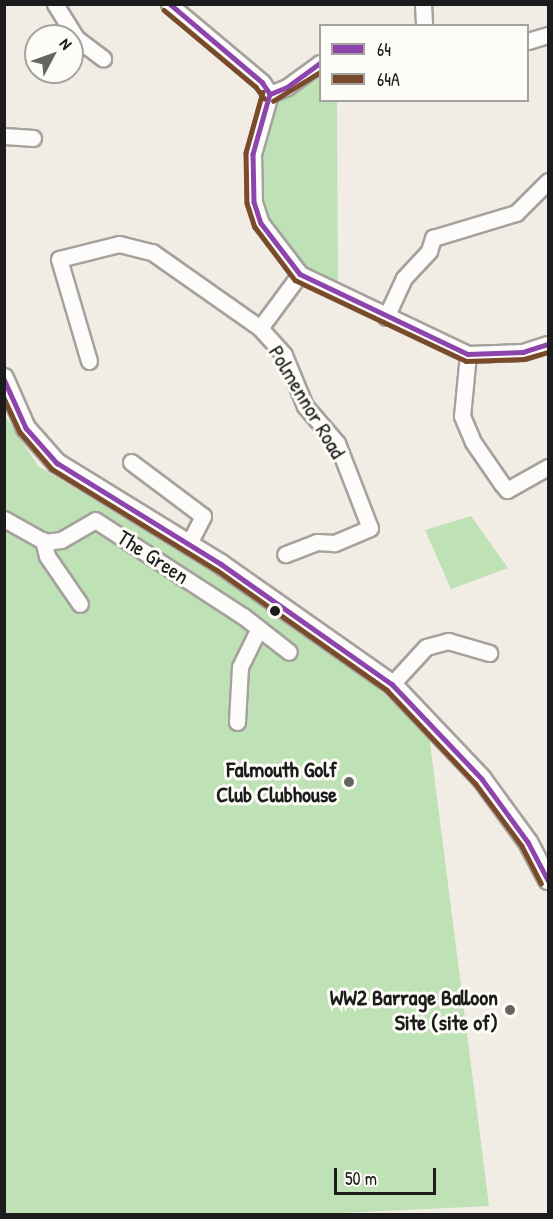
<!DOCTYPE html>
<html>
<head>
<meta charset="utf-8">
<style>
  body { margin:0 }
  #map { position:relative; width:553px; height:1219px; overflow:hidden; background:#f1ede4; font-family:"Patrick Hand",sans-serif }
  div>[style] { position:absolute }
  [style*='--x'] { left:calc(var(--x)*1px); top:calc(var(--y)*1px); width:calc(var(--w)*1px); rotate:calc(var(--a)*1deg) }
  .green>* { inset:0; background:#bee1b5 }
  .roads { filter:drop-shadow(2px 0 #a5a29d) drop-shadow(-2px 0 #a5a29d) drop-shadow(0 2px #a5a29d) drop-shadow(0 -2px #a5a29d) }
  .minor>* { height:15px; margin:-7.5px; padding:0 7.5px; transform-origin:7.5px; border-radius:7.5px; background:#fdfcfb }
  .tertiary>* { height:18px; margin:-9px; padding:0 9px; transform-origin:9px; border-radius:9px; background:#fdfcfb }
  .bus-1>* { height:4.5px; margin:-2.25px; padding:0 2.25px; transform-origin:2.25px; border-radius:2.25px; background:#8e44ad }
  .bus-2>* { height:4.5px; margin:-2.25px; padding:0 2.25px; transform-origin:2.25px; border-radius:2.25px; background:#7a4b2a }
  .dots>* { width:16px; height:16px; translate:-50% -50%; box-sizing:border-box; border:3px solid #fdfcf7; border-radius:50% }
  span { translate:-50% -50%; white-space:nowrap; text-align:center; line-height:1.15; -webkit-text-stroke:6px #fdfcf7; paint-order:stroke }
  .street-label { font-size:22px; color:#1c1c1c }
  .poi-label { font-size:22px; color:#1c1c1c; font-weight:700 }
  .right { translate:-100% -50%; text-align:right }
  .frame { position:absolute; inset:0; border:6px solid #1c1c1c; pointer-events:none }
  .legend { position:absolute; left:319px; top:24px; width:210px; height:78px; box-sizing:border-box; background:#fdfcf7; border:2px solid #a3a29f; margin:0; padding:8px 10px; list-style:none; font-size:18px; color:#1c1c1c }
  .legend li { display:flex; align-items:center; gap:12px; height:30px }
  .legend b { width:30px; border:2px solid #a3a29f }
  .north { position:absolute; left:24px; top:24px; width:60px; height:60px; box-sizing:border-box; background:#fdfcf7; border:2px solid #a3a29f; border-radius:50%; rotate:49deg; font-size:16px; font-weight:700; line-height:24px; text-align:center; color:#1c1c1c }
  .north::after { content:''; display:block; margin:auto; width:21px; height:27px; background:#676562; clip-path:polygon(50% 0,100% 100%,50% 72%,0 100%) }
  .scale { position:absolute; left:334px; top:1168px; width:102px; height:27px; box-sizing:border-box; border:3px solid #1c1c1c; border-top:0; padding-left:8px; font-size:18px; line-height:21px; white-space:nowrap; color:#1c1c1c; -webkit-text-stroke:4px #fdfcf7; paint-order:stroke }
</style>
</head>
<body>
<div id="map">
  <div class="green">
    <div style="clip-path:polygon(320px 63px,320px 100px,337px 101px,338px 293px,279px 251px,251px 176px,270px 104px)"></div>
    <div style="clip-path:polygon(4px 414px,38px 466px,254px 597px,370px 681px,429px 735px,489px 1206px,320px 1214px,5px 1214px)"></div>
    <div style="clip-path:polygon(471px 516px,508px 568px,451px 589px,425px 530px)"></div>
  </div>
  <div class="roads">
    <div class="minor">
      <div style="--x:55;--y:4;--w:40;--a:58"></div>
      <div style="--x:76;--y:38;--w:34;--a:37"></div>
      <div style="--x:169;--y:4;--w:121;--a:40"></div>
      <div style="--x:262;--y:82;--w:14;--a:56"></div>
      <div style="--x:423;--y:4;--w:22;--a:87"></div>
      <div style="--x:528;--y:41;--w:21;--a:-17"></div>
      <div style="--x:270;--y:94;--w:62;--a:105.8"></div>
      <div style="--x:253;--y:154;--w:48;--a:88.8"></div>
      <div style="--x:254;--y:202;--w:22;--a:72"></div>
      <div style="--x:261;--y:223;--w:64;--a:52.6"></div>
      <div style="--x:300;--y:274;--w:186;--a:25.5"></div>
      <div style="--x:468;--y:354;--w:55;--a:-2.1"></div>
      <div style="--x:523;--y:352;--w:26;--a:-18"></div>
      <div style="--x:270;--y:94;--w:18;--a:-22"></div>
      <div style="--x:287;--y:87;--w:41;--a:-36"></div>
      <div style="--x:4;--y:136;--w:29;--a:4"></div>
      <div style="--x:386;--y:317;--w:43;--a:-65.2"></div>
      <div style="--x:404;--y:278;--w:37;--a:-47"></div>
      <div style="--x:429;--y:251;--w:14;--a:-73"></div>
      <div style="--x:433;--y:238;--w:87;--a:-16.8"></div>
      <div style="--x:516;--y:213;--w:45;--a:-45"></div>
      <div style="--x:260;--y:328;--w:36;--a:48"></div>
      <div style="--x:284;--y:355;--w:55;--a:67.6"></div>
      <div style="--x:305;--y:406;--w:49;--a:49.1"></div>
      <div style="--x:337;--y:443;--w:91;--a:68.8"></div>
      <div style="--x:370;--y:528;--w:39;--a:157"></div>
      <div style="--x:334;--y:543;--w:17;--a:-177"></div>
      <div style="--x:317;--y:542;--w:34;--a:159"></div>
      <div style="--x:468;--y:354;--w:62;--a:95.5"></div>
      <div style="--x:462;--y:416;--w:28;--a:67"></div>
      <div style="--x:473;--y:442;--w:51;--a:55.4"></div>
      <div style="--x:502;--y:484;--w:8;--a:50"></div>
      <div style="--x:507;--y:490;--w:47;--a:-29.3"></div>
      <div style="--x:89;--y:361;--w:106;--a:-106.4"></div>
      <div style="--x:59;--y:259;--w:62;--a:-14"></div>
      <div style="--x:119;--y:244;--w:34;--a:14"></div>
      <div style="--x:152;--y:252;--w:132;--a:35.1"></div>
      <div style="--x:260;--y:328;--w:67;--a:-53.5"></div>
      <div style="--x:131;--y:462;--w:90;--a:36.9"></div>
      <div style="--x:203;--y:516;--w:30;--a:117"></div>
      <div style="--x:4;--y:519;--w:47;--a:29.3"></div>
      <div style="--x:45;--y:542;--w:16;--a:-7"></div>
      <div style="--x:61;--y:540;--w:39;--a:-30"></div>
      <div style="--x:95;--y:520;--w:176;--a:33"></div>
      <div style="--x:243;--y:616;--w:58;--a:38"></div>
      <div style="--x:43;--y:540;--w:16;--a:76"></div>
      <div style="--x:47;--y:556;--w:58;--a:55.5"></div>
      <div style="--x:392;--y:684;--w:50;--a:-47.4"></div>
      <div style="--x:426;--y:647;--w:23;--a:-15"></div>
      <div style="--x:448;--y:641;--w:43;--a:16.3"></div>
      <div style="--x:237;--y:722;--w:55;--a:-86.9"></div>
      <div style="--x:240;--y:667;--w:43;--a:-64"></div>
    </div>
    <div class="tertiary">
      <div style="--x:4;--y:378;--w:55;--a:66.3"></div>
      <div style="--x:26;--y:428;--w:47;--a:48.5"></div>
      <div style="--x:57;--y:463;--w:193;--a:31.6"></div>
      <div style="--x:221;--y:564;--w:209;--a:35.1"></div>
      <div style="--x:392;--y:684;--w:131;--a:46.5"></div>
      <div style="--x:482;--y:779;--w:78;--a:53.9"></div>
      <div style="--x:528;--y:842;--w:43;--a:62.2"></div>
    </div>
  </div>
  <div class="bus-1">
    <div style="--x:170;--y:4;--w:121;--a:40.3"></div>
    <div style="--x:262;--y:82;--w:14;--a:56"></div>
    <div style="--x:270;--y:94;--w:62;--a:105.8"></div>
    <div style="--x:253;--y:154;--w:48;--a:88.8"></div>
    <div style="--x:254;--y:202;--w:22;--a:72"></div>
    <div style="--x:261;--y:223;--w:64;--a:52.6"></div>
    <div style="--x:300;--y:274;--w:186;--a:25.5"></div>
    <div style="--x:468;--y:354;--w:55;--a:-2.1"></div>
    <div style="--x:523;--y:352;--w:26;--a:-18"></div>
    <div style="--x:270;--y:94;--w:18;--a:-22"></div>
    <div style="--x:287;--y:87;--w:41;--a:-36"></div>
    <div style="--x:4;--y:379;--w:54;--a:65.8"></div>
    <div style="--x:26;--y:428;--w:47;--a:48.5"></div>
    <div style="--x:57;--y:463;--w:193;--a:31.6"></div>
    <div style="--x:221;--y:564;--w:209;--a:35.1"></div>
    <div style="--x:392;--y:684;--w:131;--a:46.5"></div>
    <div style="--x:482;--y:779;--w:78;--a:53.9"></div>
    <div style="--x:528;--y:842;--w:43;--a:62.2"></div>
  </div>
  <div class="bus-2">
    <div style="--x:164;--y:10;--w:120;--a:39.9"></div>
    <div style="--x:256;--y:87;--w:14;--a:54"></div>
    <div style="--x:263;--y:92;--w:63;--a:105.6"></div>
    <div style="--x:246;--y:153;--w:50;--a:88.9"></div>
    <div style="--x:247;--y:203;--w:25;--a:72"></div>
    <div style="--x:255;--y:227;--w:66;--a:53"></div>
    <div style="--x:295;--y:280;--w:189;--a:25.3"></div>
    <div style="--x:466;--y:361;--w:58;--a:-2"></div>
    <div style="--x:524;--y:359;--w:25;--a:-16"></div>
    <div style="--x:273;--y:101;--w:55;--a:-31.7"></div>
    <div style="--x:4;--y:398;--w:38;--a:65"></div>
    <div style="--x:20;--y:432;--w:49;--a:49.1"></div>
    <div style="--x:52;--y:469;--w:193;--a:31.5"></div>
    <div style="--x:217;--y:570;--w:208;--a:35.2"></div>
    <div style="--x:387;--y:690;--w:129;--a:46.6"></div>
    <div style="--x:476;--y:784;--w:77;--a:53.4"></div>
    <div style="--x:522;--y:846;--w:42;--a:62.8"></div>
  </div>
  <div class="dots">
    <div style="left:275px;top:611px;background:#1c1c1c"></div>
    <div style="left:349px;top:782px;background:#676562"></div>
    <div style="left:510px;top:1010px;background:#676562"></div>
  </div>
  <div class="street-label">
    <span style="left:307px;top:402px;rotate:59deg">Polmennor Road</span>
    <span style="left:153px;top:557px;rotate:33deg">The Green</span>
  </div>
  <div class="poi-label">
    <span class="right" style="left:337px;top:782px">Falmouth Golf<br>Club Clubhouse</span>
    <span class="right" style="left:498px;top:1010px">WW2 Barrage Balloon<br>Site (site of)</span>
  </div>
  <div class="frame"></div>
  <ul class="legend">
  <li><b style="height:8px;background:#8e44ad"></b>64</li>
  <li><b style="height:8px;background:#7a4b2a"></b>64A</li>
  </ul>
  <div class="north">N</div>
  <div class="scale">50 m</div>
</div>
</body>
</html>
